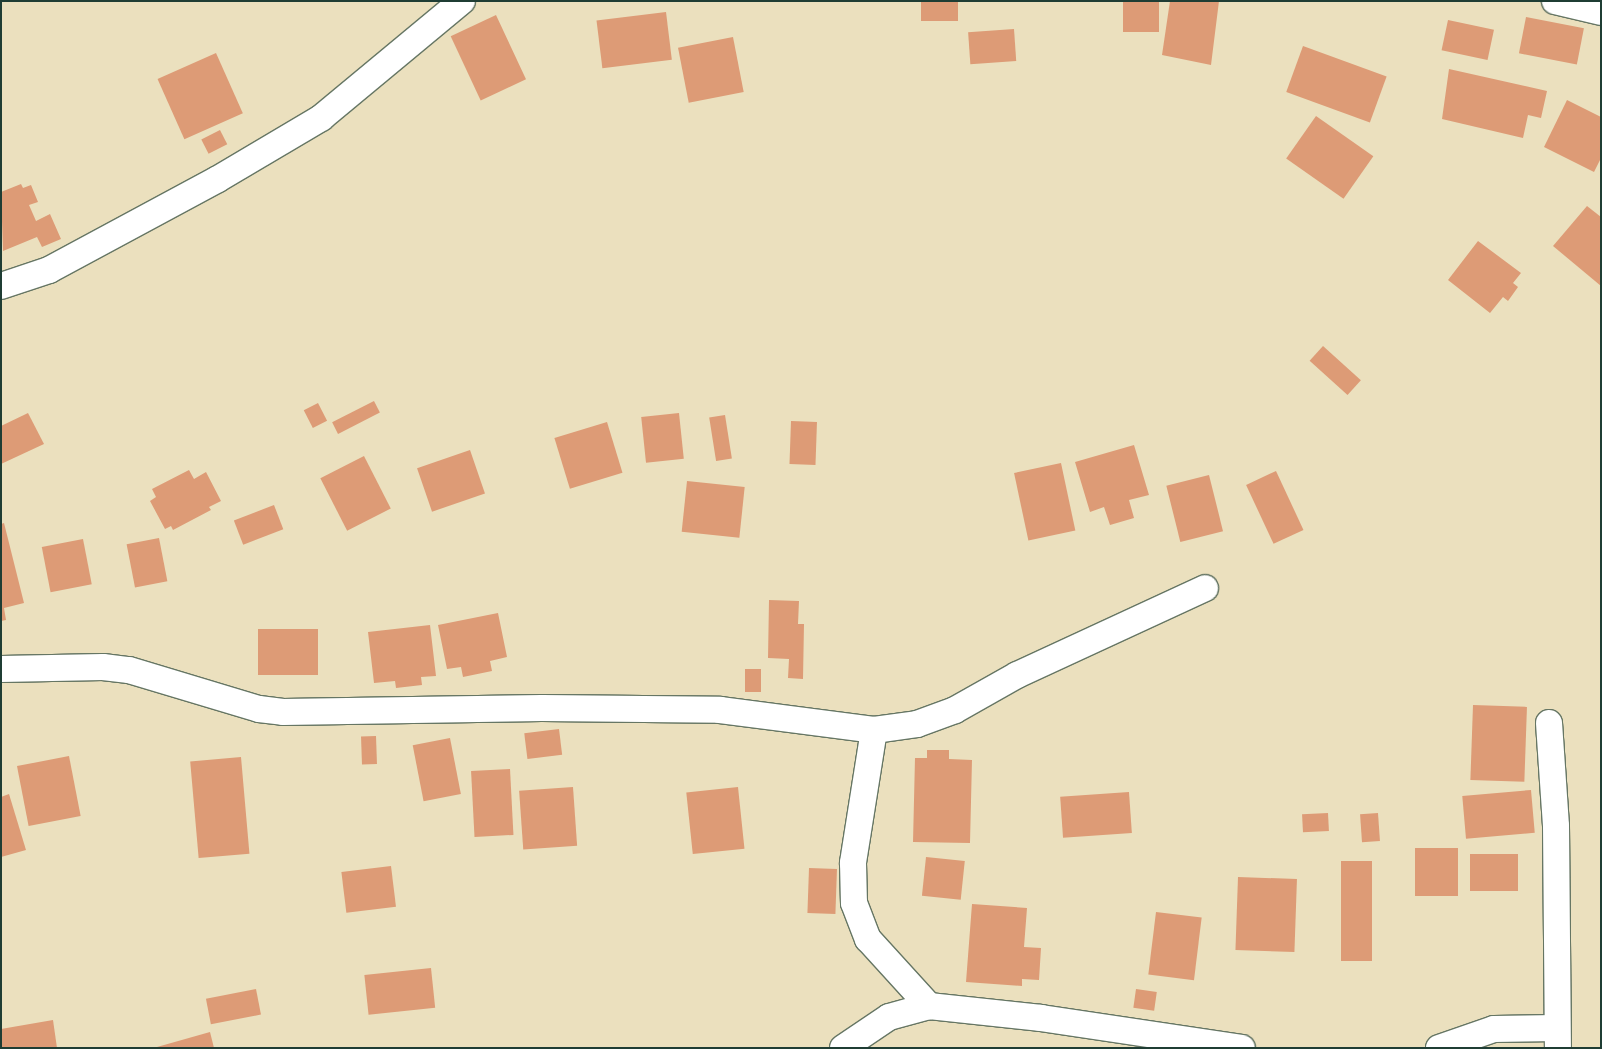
<!DOCTYPE html>
<html>
<head>
<meta charset="utf-8">
<style>
  body { margin:0 }
  #map { position:relative; width:1602px; height:1049px; overflow:hidden; background:#ebe0be; font-family:"Playpen Sans",sans-serif }
  div>[style] { position:absolute }
  [style*='--x'] { left:calc(var(--x)*1px); top:calc(var(--y)*1px); width:calc(var(--w)*1px); rotate:calc(var(--a)*1deg) }
  .building>* { inset:0; background:#dd9b76; transform-origin:0 0 }
  .roads { filter:drop-shadow(1px 0 #667664) drop-shadow(-1px 0 #667664) drop-shadow(0 1px #667664) drop-shadow(0 -1px #667664) }
  .street>* { height:26px; margin:-13px; padding:0 13px; transform-origin:13px; border-radius:13px; background:#fff }
  span { translate:-50% -50%; white-space:nowrap; text-align:center; line-height:1.15; -webkit-text-stroke:4px #fcf5e5; paint-order:stroke }
  .frame { position:absolute; inset:0; border:2px solid #1f3d34; pointer-events:none }
</style>
</head>
<body>
<div id="map">
  <div class="building">
    <div style="left:921px;top:1px;width:37px;height:20px"></div>
    <div style="left:1123px;top:1px;width:36px;height:31px"></div>
    <div style="clip-path:polygon(1170px 1px,1219px 1px,1211px 65px,1162px 55px)"></div>
    <div style="left:666px;top:12px;width:48px;height:70px;rotate:83deg"></div>
    <div style="left:496px;top:15px;width:71px;height:50px;rotate:65deg"></div>
    <div style="left:1526px;top:17px;width:59px;height:37px;rotate:11deg"></div>
    <div style="left:1448px;top:20px;width:47px;height:31px;rotate:12deg"></div>
    <div style="left:1014px;top:29px;width:32px;height:46px;rotate:86deg"></div>
    <div style="left:733px;top:37px;width:56px;height:56px;rotate:79deg"></div>
    <div style="left:1303px;top:46px;width:89px;height:49px;rotate:20deg"></div>
    <div style="left:216px;top:53px;width:66px;height:64px;rotate:66deg"></div>
    <div style="clip-path:polygon(1449px 69px,1547px 91px,1541px 118px,1528px 115px,1523px 138px,1442px 119px)"></div>
    <div style="clip-path:polygon(1567px 100px,1601px 117px,1601px 158px,1594px 172px,1544px 147px)"></div>
    <div style="left:1316px;top:116px;width:70px;height:52px;rotate:35deg"></div>
    <div style="left:220px;top:130px;width:16px;height:21px;rotate:63deg"></div>
    <div style="clip-path:polygon(21px 184px,23px 188px,31px 185px,38px 202px,29px 205px,36px 221px,50px 214px,61px 239px,42px 247px,37px 237px,3px 251px,1px 192px)"></div>
    <div style="clip-path:polygon(1587px 206px,1601px 217px,1601px 286px,1553px 246px)"></div>
    <div style="clip-path:polygon(1478px 241px,1521px 273px,1513px 283px,1518px 287px,1508px 301px,1503px 297px,1490px 313px,1448px 280px)"></div>
    <div style="left:1323px;top:346px;width:51px;height:20px;rotate:42deg"></div>
    <div style="left:374px;top:401px;width:13px;height:47px;rotate:63deg"></div>
    <div style="left:318px;top:403px;width:20px;height:16px;rotate:63deg"></div>
    <div style="clip-path:polygon(28px 413px,44px 444px,1px 464px,1px 426px)"></div>
    <div style="left:679px;top:413px;width:46px;height:38px;rotate:84deg"></div>
    <div style="left:725px;top:415px;width:44px;height:16px;rotate:81deg"></div>
    <div style="left:791px;top:421px;width:26px;height:43px;rotate:2deg"></div>
    <div style="left:607px;top:422px;width:53px;height:55px;rotate:73deg"></div>
    <div style="clip-path:polygon(1134px 445px,1149px 495px,1129px 500px,1134px 518px,1110px 525px,1104px 507px,1090px 512px,1075px 462px)"></div>
    <div style="left:470px;top:450px;width:46px;height:56px;rotate:71deg"></div>
    <div style="left:364px;top:456px;width:59px;height:49px;rotate:63deg"></div>
    <div style="left:1061px;top:463px;width:69px;height:48px;rotate:78deg"></div>
    <div style="clip-path:polygon(189px 470px,194px 479px,206px 472px,221px 501px,209px 507px,211px 510px,173px 530px,171px 526px,165px 529px,150px 501px,156px 497px,152px 489px)"></div>
    <div style="left:1276px;top:471px;width:65px;height:33px;rotate:65deg"></div>
    <div style="left:1209px;top:475px;width:58px;height:44px;rotate:76deg"></div>
    <div style="left:687px;top:481px;width:58px;height:51px;rotate:6deg"></div>
    <div style="left:274px;top:505px;width:26px;height:43px;rotate:69deg"></div>
    <div style="clip-path:polygon(4px 523px,24px 603px,4px 608px,6px 620px,1px 621px,1px 524px)"></div>
    <div style="left:159px;top:538px;width:44px;height:33px;rotate:79deg"></div>
    <div style="left:83px;top:539px;width:46px;height:42px;rotate:79deg"></div>
    <div style="clip-path:polygon(769px 600px,799px 601px,798px 624px,804px 624px,803px 679px,788px 678px,789px 659px,768px 658px)"></div>
    <div style="clip-path:polygon(498px 613px,507px 657px,490px 661px,492px 671px,463px 677px,461px 667px,447px 669px,438px 625px)"></div>
    <div style="clip-path:polygon(430px 625px,436px 676px,421px 677px,422px 685px,396px 688px,395px 681px,374px 683px,368px 632px)"></div>
    <div style="left:318px;top:629px;width:46px;height:60px;rotate:90deg"></div>
    <div style="left:745px;top:669px;width:16px;height:23px"></div>
    <div style="left:1473px;top:705px;width:54px;height:75px;rotate:2deg"></div>
    <div style="left:559px;top:729px;width:26px;height:35px;rotate:83deg"></div>
    <div style="left:376px;top:736px;width:28px;height:15px;rotate:88deg"></div>
    <div style="left:450px;top:738px;width:57px;height:38px;rotate:79deg"></div>
    <div style="clip-path:polygon(927px 750px,949px 750px,949px 759px,972px 760px,970px 843px,913px 842px,915px 758px,927px 758px)"></div>
    <div style="left:69px;top:756px;width:61px;height:53px;rotate:79deg"></div>
    <div style="left:241px;top:757px;width:97px;height:51px;rotate:85deg"></div>
    <div style="left:510px;top:769px;width:66px;height:39px;rotate:87deg"></div>
    <div style="left:573px;top:787px;width:59px;height:54px;rotate:86deg"></div>
    <div style="left:738px;top:787px;width:62px;height:52px;rotate:84deg"></div>
    <div style="left:1531px;top:790px;width:43px;height:69px;rotate:85deg"></div>
    <div style="left:1129px;top:792px;width:41px;height:69px;rotate:86deg"></div>
    <div style="clip-path:polygon(9px 794px,26px 850px,1px 857px,1px 797px)"></div>
    <div style="left:1328px;top:813px;width:18px;height:26px;rotate:87deg"></div>
    <div style="left:1378px;top:813px;width:28px;height:18px;rotate:86deg"></div>
    <div style="left:1415px;top:848px;width:43px;height:48px"></div>
    <div style="left:1470px;top:854px;width:48px;height:37px"></div>
    <div style="left:926px;top:857px;width:39px;height:39px;rotate:6deg"></div>
    <div style="left:1341px;top:861px;width:31px;height:100px"></div>
    <div style="left:391px;top:866px;width:41px;height:50px;rotate:83deg"></div>
    <div style="left:809px;top:868px;width:28px;height:45px;rotate:2deg"></div>
    <div style="left:1238px;top:877px;width:59px;height:73px;rotate:2deg"></div>
    <div style="clip-path:polygon(972px 904px,1027px 908px,1024px 947px,1041px 948px,1039px 980px,1022px 979px,1022px 986px,966px 982px)"></div>
    <div style="left:1156px;top:912px;width:46px;height:63px;rotate:7deg"></div>
    <div style="left:431px;top:968px;width:40px;height:67px;rotate:84deg"></div>
    <div style="left:256px;top:989px;width:26px;height:51px;rotate:79deg"></div>
    <div style="left:1136px;top:989px;width:21px;height:19px;rotate:8deg"></div>
    <div style="clip-path:polygon(53px 1020px,57px 1048px,1px 1048px,1px 1029px)"></div>
    <div style="clip-path:polygon(210px 1032px,214px 1048px,157px 1048px,157px 1047px)"></div>
  </div>
  <div class="roads">
    <div class="street">
      <div style="--x:1555;--y:1;--w:47;--a:13.4"></div>
      <div style="--x:1;--y:286;--w:51;--a:-18.4"></div>
      <div style="--x:49;--y:270;--w:192;--a:-28.3"></div>
      <div style="--x:218;--y:179;--w:120;--a:-30.6"></div>
      <div style="--x:321;--y:118;--w:183;--a:-39.7"></div>
      <div style="--x:1;--y:669;--w:102;--a:-1.1"></div>
      <div style="--x:103;--y:667;--w:26;--a:7"></div>
      <div style="--x:129;--y:670;--w:136;--a:16.7"></div>
      <div style="--x:259;--y:709;--w:24;--a:7"></div>
      <div style="--x:283;--y:712;--w:259;--a:-0.9"></div>
      <div style="--x:542;--y:708;--w:178;--a:0.6"></div>
      <div style="--x:720;--y:710;--w:155;--a:7.4"></div>
      <div style="--x:874;--y:730;--w:43;--a:-7.9"></div>
      <div style="--x:917;--y:724;--w:40;--a:-20.2"></div>
      <div style="--x:955;--y:710;--w:71;--a:-29.4"></div>
      <div style="--x:1017;--y:675;--w:207;--a:-24.8"></div>
      <div style="--x:1549;--y:723;--w:103;--a:86.1"></div>
      <div style="--x:1556;--y:826;--w:222;--a:89.5"></div>
      <div style="--x:874;--y:730;--w:135;--a:99"></div>
      <div style="--x:853;--y:863;--w:40;--a:88.6"></div>
      <div style="--x:854;--y:903;--w:39;--a:69"></div>
      <div style="--x:868;--y:939;--w:91;--a:47.7"></div>
      <div style="--x:843;--y:1048;--w:55;--a:-34"></div>
      <div style="--x:889;--y:1017;--w:41;--a:-15.4"></div>
      <div style="--x:929;--y:1006;--w:113;--a:6.1"></div>
      <div style="--x:1041;--y:1018;--w:203;--a:8.5"></div>
      <div style="--x:1439;--y:1048;--w:58;--a:-19.1"></div>
      <div style="--x:1494;--y:1029;--w:62;--a:-0.9"></div>
    </div>
  </div>
  <div class="frame"></div>
</div>
</body>
</html>
